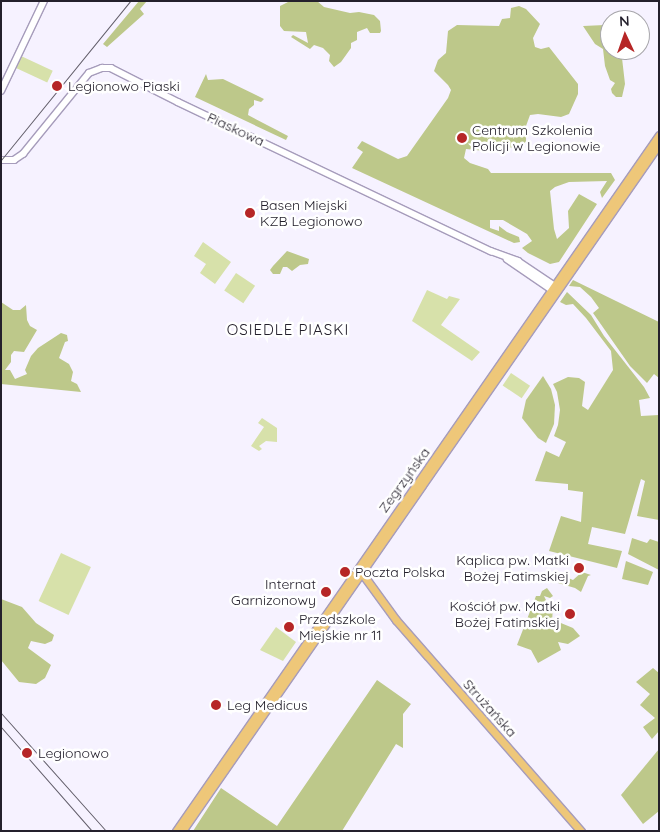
<!DOCTYPE html>
<html>
<head>
<meta charset="utf-8">
<style>
  body { margin:0 }
  #map { position:relative; width:660px; height:832px; overflow:hidden; background:#f6f2ff; font-family:Quicksand,sans-serif }
  div>[style] { position:absolute }
  [style*='--x'] { left:calc(var(--x)*1px); top:calc(var(--y)*1px); width:calc(var(--w)*1px); rotate:calc(var(--a)*1deg) }
  .green>* { inset:0; background:#d7e1aa; transform-origin:0 0 }
  .forest>* { inset:0; background:#bdc88a }
  .roads { filter:drop-shadow(1px 0 #a69cbb) drop-shadow(-1px 0 #a69cbb) drop-shadow(0 1px #a69cbb) drop-shadow(0 -1px #a69cbb) }
  .minor>* { height:5.5px; margin:-2.75px; padding:0 2.75px; transform-origin:2.75px; border-radius:2.75px; background:#fff }
  .major>* { height:7px; margin:-3.5px; padding:0 3.5px; transform-origin:3.5px; border-radius:3.5px; background:#eec779 }
  .rail>* { height:1px; margin:-0.5px; padding:0 0.5px; transform-origin:0.5px; border-radius:0.5px; background:#625e6a }
  .dots>* { width:14px; height:14px; translate:-50% -50%; box-sizing:border-box; border:2px solid #fff; border-radius:50% }
  span { translate:-50% -50%; white-space:nowrap; text-align:center; line-height:1.15; -webkit-text-stroke:5px #fff; paint-order:stroke }
  .poi-label { font-size:14px; color:#24202c }
  .left { translate:0 -50%; text-align:left }
  .right { translate:-100% -50%; text-align:right }
  .street-label { font-size:14px; color:#24202c }
  .neighbourhood-label { font-size:15px; color:#24202c; letter-spacing:1px }
  .frame { position:absolute; inset:0; border:2px solid #24202c; pointer-events:none }
  .north { position:absolute; left:600px; top:10px; width:50px; height:50px; box-sizing:border-box; background:#fff; border:1px solid #a7a6ab; border-radius:50%; rotate:357deg; font-size:14px; font-weight:700; line-height:20px; text-align:center; color:#24202c }
  .north::after { content:''; display:block; margin:auto; width:18px; height:22px; background:#b62626; clip-path:polygon(50% 0,100% 100%,50% 72%,0 100%) }
</style>
</head>
<body>
<div id="map">
  <div class="green">
    <div style="left:21px;top:56px;width:35px;height:13px;rotate:25deg"></div>
    <div style="clip-path:polygon(203px 242px,231px 262px,215px 284px,200px 273px,206px 264px,194px 256px)"></div>
    <div style="left:236px;top:273px;width:23px;height:21px;rotate:34deg"></div>
    <div style="clip-path:polygon(427px 290px,447px 299px,449px 296px,460px 299px,441px 325px,480px 352px,472px 361px,412px 321px)"></div>
    <div style="left:511px;top:373px;width:23px;height:15px;rotate:34deg"></div>
    <div style="clip-path:polygon(262px 418px,277px 428px,277px 442px,266px 441px,259px 446px,262px 449px,259px 451px,251px 446px,264px 427px,258px 423px)"></div>
    <div style="left:61px;top:553px;width:33px;height:53px;rotate:25deg"></div>
    <div style="clip-path:polygon(276px 627px,296px 642px,283px 661px,260px 650px)"></div>
  </div>
  <div class="forest">
    <div style="clip-path:polygon(139px 1px,147px 1px,140px 9px,144px 14px,107px 47px,103px 44px)"></div>
    <div style="clip-path:polygon(290px 1px,317px 1px,324px 7px,350px 13px,359px 12px,374px 15px,380px 21px,381px 31px,380px 33px,370px 33px,367px 28px,357px 32px,357px 40px,351px 43px,351px 48px,341px 62px,334px 67px,329px 61px,330px 55px,323px 48px,314px 45px,310px 49px,291px 37px,293px 35px,308px 43px,306px 32px,284px 31px,280px 26px,280px 6px)"></div>
    <div style="clip-path:polygon(519px 6px,526px 9px,540px 24px,533px 38px,535px 47px,541px 49px,549px 47px,578px 84px,578px 94px,569px 114px,561px 117px,538px 114px,530px 115px,526px 126px,526px 141px,523px 146px,485px 151px,466px 149px,464px 158px,470px 163px,488px 169px,491px 173px,611px 173px,615px 180px,602px 198px,600px 192px,607px 181px,569px 182px,555px 187px,550px 191px,554px 229px,557px 239px,569px 228px,568px 211px,579px 194px,597px 204px,559px 262px,550px 264px,528px 253px,522px 248px,532px 241px,527px 234px,503px 220px,490px 220px,490px 228px,499px 231px,499px 226px,507px 232px,519px 237px,520px 242px,514px 243px,352px 168px,363px 152px,357px 148px,362px 141px,398px 159px,407px 156px,448px 98px,451px 90px,448px 85px,434px 71px,438px 60px,446px 53px,448px 31px,457px 25px,499px 26px,502px 19px,510px 18px,511px 8px)"></div>
    <div style="clip-path:polygon(605px 25px,608px 29px,607px 44px,612px 54px,622px 58px,625px 84px,622px 97px,616px 97px,612px 93px,611px 89px,615px 83px,610px 80px,605px 66px,603px 49px,595px 44px,583px 26px)"></div>
    <div style="clip-path:polygon(206px 74px,208px 80px,223px 79px,264px 99px,261px 102px,254px 100px,254px 105px,249px 109px,248px 115px,288px 136px,286px 140px,195px 97px)"></div>
    <div style="clip-path:polygon(287px 251px,309px 259px,308px 264px,300px 265px,292px 271px,287px 267px,283px 267px,280px 274px,273px 274px,270px 270px,273px 266px)"></div>
    <div style="clip-path:polygon(573px 280px,659px 322px,659px 378px,654px 374px,647px 383px,630px 366px,593px 313px,599px 308px,591px 297px,580px 287px,569px 286px)"></div>
    <div style="clip-path:polygon(567px 292px,591px 315px,604px 336px,644px 387px,650px 398px,639px 400px,641px 416px,659px 415px,659px 520px,637px 516px,645px 481px,641px 479px,625px 534px,592px 527px,588px 544px,622px 551px,617px 568px,549px 551px,561px 516px,581px 522px,583px 492px,568px 490px,568px 484px,535px 481px,546px 451px,559px 457px,566px 442px,554px 436px,558px 425px,560px 410px,557px 392px,553px 384px,568px 377px,579px 378px,585px 382px,582px 406px,588px 410px,613px 370px,611px 351px,586px 318px,573px 304px,566px 305px,560px 302px)"></div>
    <div style="clip-path:polygon(1px 302px,13px 310px,20px 310px,26px 305px,27px 320px,30px 326px,37px 330px,24px 352px,14px 351px,11px 355px,11px 362px,5px 370px,10px 370px,15px 379px,27px 374px,25px 370px,31px 356px,38px 348px,61px 333px,67px 335px,68px 341px,65px 342px,59px 358px,69px 364px,73px 372px,71px 381px,77px 384px,81px 392px,1px 384px)"></div>
    <div style="clip-path:polygon(543px 376px,551px 389px,555px 405px,554px 424px,546px 443px,538px 438px,522px 418px,526px 400px)"></div>
    <div style="clip-path:polygon(632px 538px,647px 543px,650px 539px,659px 542px,659px 570px,628px 554px)"></div>
    <div style="clip-path:polygon(626px 561px,653px 572px,648px 585px,622px 579px)"></div>
    <div style="clip-path:polygon(582px 572px,591px 575px,588px 576px,581px 592px,575px 588px,558px 583px,566px 577px,573px 580px)"></div>
    <div style="clip-path:polygon(547px 588px,553px 596px,550px 598px,544px 596px,547px 602px,553px 605px,552px 623px,556px 621px,573px 628px,580px 636px,568px 644px,558px 642px,561px 650px,538px 663px,531px 650px,517px 645px,536px 596px,540px 596px,542px 591px)"></div>
    <div style="clip-path:polygon(1px 599px,22px 607px,36px 623px,54px 635px,52px 641px,45px 644px,31px 641px,28px 648px,51px 665px,45px 678px,36px 684px,19px 682px,1px 660px)"></div>
    <div style="clip-path:polygon(653px 668px,659px 673px,659px 731px,652px 739px,643px 727px,655px 718px,640px 705px,650px 694px,636px 682px)"></div>
    <div style="clip-path:polygon(377px 680px,411px 704px,403px 714px,403px 748px,396px 744px,342px 831px,193px 831px,221px 788px,277px 826px)"></div>
    <div style="clip-path:polygon(659px 749px,659px 811px,643px 824px,621px 795px)"></div>
  </div>
  <div class="roads">
    <div class="minor">
      <div style="--x:1;--y:91;--w:100;--a:-64.5"></div>
      <div style="--x:1;--y:160;--w:13;--a:0"></div>
      <div style="--x:14;--y:160;--w:11;--a:-34"></div>
      <div style="--x:23;--y:154;--w:104;--a:-50.8"></div>
      <div style="--x:89;--y:73;--w:14;--a:-21"></div>
      <div style="--x:102;--y:68;--w:9;--a:0"></div>
      <div style="--x:111;--y:68;--w:75;--a:26.9"></div>
      <div style="--x:178;--y:102;--w:347;--a:25.5"></div>
      <div style="--x:491;--y:251;--w:29;--a:20"></div>
      <div style="--x:518;--y:261;--w:48;--a:34"></div>
      <div style="--x:507;--y:259;--w:58;--a:34.5"></div>
    </div>
    <div class="major">
      <div style="--x:361;--y:572;--w:59;--a:53.9"></div>
      <div style="--x:396;--y:620;--w:281;--a:48.8"></div>
      <div style="--x:176;--y:831;--w:847;--a:-55.24"></div>
      <div style="--x:182;--y:831;--w:836;--a:-55.23"></div>
    </div>
  </div>
  <div class="rail">
    <div style="--x:1;--y:160;--w:205;--a:-50.9"></div>
    <div style="--x:1;--y:713;--w:158;--a:48.3"></div>
    <div style="--x:1;--y:727;--w:138;--a:48.8"></div>
  </div>
  <div class="dots">
    <div style="left:57px;top:86px;background:#b62626"></div>
    <div style="left:462px;top:138px;background:#b62626"></div>
    <div style="left:250px;top:213px;background:#b62626"></div>
    <div style="left:579px;top:568px;background:#b62626"></div>
    <div style="left:345px;top:572px;background:#b62626"></div>
    <div style="left:326px;top:592px;background:#b62626"></div>
    <div style="left:570px;top:614px;background:#b62626"></div>
    <div style="left:289px;top:627px;background:#b62626"></div>
    <div style="left:216px;top:705px;background:#b62626"></div>
    <div style="left:27px;top:753px;background:#b62626"></div>
  </div>
  <div class="poi-label">
    <span class="left" style="left:68px;top:86px">Legionowo Piaski</span>
    <span class="left" style="left:472px;top:138px">Centrum Szkolenia<br>Policji w Legionowie</span>
    <span class="left" style="left:260px;top:213px">Basen Miejski<br>KZB Legionowo</span>
    <span class="right" style="left:569px;top:568px">Kaplica pw. Matki<br>Bożej Fatimskiej</span>
    <span class="left" style="left:355px;top:572px">Poczta Polska</span>
    <span class="right" style="left:316px;top:592px">Internat<br>Garnizonowy</span>
    <span class="right" style="left:560px;top:614px">Kościół pw. Matki<br>Bożej Fatimskiej</span>
    <span class="left" style="left:299px;top:627px">Przedszkole<br>Miejskie nr 11</span>
    <span class="left" style="left:227px;top:705px">Leg Medicus</span>
    <span class="left" style="left:38px;top:753px">Legionowo</span>
  </div>
  <div class="street-label">
    <span style="left:236px;top:129px;rotate:25deg">Piaskowa</span>
    <span style="left:404px;top:480px;rotate:-54deg">Zegrzyńska</span>
    <span style="left:490px;top:708px;rotate:48deg">Strużańska</span>
  </div>
  <div class="neighbourhood-label">
    <span style="left:288px;top:330px">OSIEDLE PIASKI</span>
  </div>
  <div class="frame"></div>
  <div class="north">N</div>
</div>
</body>
</html>
